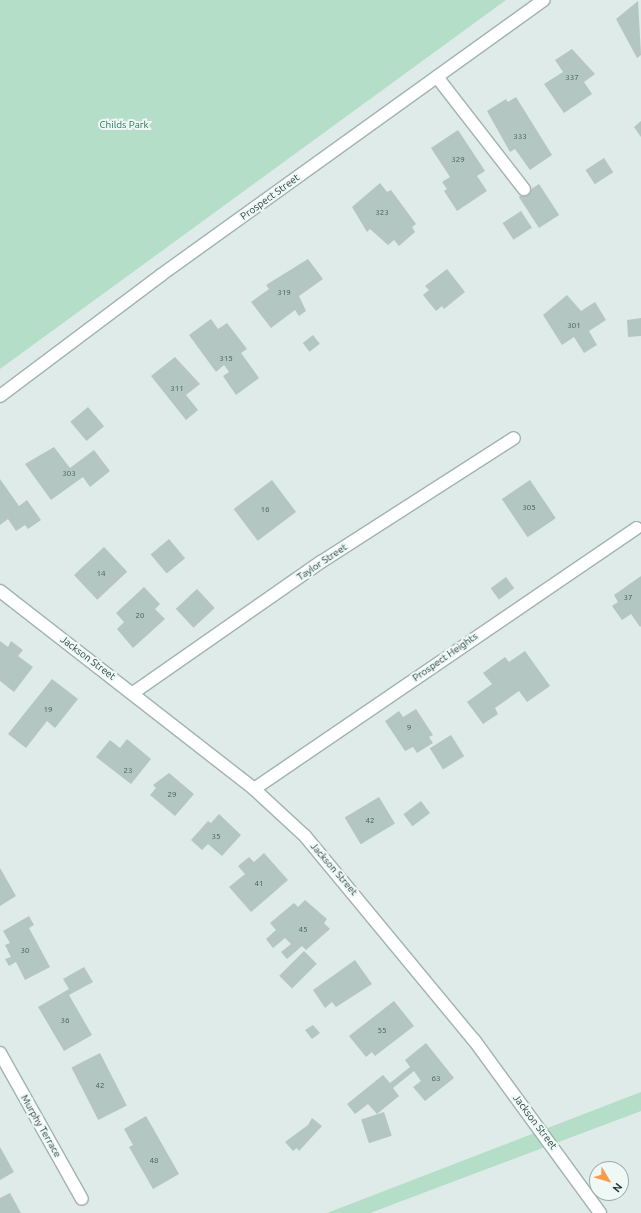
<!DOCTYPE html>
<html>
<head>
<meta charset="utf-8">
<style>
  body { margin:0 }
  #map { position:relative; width:641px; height:1213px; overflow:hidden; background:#deebe8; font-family:Ubuntu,sans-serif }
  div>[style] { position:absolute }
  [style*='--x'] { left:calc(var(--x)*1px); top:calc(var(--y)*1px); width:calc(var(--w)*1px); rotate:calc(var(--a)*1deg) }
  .green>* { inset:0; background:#b5dec8 }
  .building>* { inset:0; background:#b3c6c2; transform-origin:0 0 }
  .roads { filter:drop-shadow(1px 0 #a1b3b0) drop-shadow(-1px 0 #a1b3b0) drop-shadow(0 1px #a1b3b0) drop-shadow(0 -1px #a1b3b0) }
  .service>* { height:12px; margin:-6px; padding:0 6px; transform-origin:6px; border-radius:6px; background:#fff }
  .minor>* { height:12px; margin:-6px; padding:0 6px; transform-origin:6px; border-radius:6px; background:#fff }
  .tertiary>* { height:12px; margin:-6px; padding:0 6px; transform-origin:6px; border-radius:6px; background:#fff }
  .secondary>* { height:12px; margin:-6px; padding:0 6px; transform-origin:6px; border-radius:6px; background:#fff }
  span { translate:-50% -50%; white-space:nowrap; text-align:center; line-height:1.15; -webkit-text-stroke:4px #eff8f5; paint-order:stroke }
  .number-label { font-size:8px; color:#435e5c }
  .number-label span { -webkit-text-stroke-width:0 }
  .park-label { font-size:10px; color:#267554 }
  .street-label { font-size:10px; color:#1e3c3a }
  .north { position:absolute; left:589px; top:1161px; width:40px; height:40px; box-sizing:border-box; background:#eff8f5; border:1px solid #9badaa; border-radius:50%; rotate:128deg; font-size:11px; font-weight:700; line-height:16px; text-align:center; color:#1e3c3a }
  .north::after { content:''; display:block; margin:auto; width:14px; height:18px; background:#fc9a4b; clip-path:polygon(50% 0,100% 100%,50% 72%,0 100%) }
</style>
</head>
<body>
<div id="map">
  <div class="green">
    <div style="clip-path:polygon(0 0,506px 0,0 369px)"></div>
    <div style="clip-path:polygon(641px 1092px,641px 1111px,370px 1213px,327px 1213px)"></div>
  </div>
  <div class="building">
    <div style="clip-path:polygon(638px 1px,641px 55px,637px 58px,616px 19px)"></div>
    <div style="clip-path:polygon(572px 49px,595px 74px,584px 82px,592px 94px,564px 113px,544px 84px,563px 72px,555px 60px)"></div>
    <div style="clip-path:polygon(516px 97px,552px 155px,530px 170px,515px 149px,510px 152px,487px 111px,506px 99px,508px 102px)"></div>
    <div style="clip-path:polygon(641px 121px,641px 137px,634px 127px)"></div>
    <div style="clip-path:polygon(458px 130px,485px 171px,477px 176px,487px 191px,457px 211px,444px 191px,447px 189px,442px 182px,450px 177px,431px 148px)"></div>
    <div style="left:604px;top:158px;width:17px;height:22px;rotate:57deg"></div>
    <div style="clip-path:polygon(380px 183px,387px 192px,391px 190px,416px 224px,412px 227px,415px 232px,399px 246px,394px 240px,388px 245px,370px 229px,367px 232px,352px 207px)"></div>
    <div style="left:539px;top:184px;width:37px;height:24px;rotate:57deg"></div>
    <div style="left:521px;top:211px;width:20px;height:22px;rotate:57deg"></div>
    <div style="clip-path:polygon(308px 259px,323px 279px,299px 296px,306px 311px,299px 316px,295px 310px,271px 328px,251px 302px,269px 289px,266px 285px)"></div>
    <div style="clip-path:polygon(447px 269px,465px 292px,444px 309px,442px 306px,436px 311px,423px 295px,429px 290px,425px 286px)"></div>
    <div style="clip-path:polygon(567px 295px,581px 311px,595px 302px,606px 320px,589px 331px,597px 345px,584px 353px,574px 337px,562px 345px,543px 315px)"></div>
    <div style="clip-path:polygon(641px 318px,641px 336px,628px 337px,627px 320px)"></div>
    <div style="clip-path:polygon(211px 319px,218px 329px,227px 323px,247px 349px,241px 353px,259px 378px,236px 395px,223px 376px,229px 372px,224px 365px,216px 372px,189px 335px)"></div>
    <div style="left:313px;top:335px;width:11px;height:13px;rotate:52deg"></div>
    <div style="clip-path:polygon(175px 357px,200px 384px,186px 395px,198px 410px,186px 420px,151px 376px)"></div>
    <div style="left:88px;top:407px;width:25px;height:23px;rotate:50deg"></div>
    <div style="clip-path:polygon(54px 447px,70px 468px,94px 450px,110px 471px,90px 487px,83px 477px,51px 500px,25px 464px)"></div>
    <div style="clip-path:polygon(0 479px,19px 506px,27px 500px,41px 520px,28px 529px,25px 525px,16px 531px,8px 519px,0 525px)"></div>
    <div style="left:272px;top:480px;width:40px;height:48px;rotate:53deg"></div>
    <div style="left:530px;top:480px;width:46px;height:34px;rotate:56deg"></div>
    <div style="left:169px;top:539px;width:25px;height:24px;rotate:50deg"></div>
    <div style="left:104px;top:547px;width:34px;height:41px;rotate:47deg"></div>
    <div style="clip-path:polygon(641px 576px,641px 626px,640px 627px,631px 614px,622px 620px,612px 606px,618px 602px,614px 595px)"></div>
    <div style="left:506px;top:577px;width:14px;height:19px;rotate:54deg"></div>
    <div style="clip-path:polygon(144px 587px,160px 604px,155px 609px,165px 619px,133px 648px,117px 629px,124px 622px,116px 613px)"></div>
    <div style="left:197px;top:589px;width:26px;height:29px;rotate:47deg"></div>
    <div style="clip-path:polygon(0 641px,8px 647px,11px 641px,23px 650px,18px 656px,33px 667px,14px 692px,0 681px)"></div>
    <div style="clip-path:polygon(525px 651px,550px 686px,527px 702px,519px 691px,495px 708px,498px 714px,483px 724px,467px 702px,492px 684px,483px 673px,505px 657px,509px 662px)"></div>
    <div style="clip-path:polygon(52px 679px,78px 699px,55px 728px,47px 721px,26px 748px,8px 734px)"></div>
    <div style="clip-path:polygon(416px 709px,433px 735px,429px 737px,433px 743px,417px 753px,413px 747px,405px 751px,385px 721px,399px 711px,403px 717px)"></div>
    <div style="left:451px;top:735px;width:25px;height:25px;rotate:58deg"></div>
    <div style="clip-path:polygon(127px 739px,151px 759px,131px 784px,96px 757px,110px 740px,120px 748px)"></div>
    <div style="clip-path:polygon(169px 773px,194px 794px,175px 816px,150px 795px,156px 788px,153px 785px)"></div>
    <div style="left:379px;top:797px;width:31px;height:40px;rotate:59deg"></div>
    <div style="left:421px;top:801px;width:15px;height:22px;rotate:53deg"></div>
    <div style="clip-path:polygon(219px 814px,241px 835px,222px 856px,208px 844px,202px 850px,191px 840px,208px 821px,211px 823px)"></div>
    <div style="clip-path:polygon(264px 853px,288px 880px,251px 912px,229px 887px,245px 874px,238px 866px,249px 857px,254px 862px)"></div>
    <div style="clip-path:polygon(0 868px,16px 896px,0 906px)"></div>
    <div style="clip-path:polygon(305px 900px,327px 919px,324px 923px,330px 929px,306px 950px,302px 946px,287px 959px,281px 952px,291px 944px,285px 938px,273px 948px,266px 939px,276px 930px,270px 923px,294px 903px,298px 907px)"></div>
    <div style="clip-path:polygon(29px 916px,34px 925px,29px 928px,50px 967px,25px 980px,16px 962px,9px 966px,5px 959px,11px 957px,5px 945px,10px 943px,3px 931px)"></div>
    <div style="left:304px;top:951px;width:18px;height:35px;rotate:45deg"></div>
    <div style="clip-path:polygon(355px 960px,372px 984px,336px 1007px,332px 1002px,325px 1008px,313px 990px)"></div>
    <div style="clip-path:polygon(84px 967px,93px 982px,69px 995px,92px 1035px,64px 1051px,38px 1007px,69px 989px,63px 979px)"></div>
    <div style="clip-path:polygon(394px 1001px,414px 1026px,375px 1056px,372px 1052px,366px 1057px,349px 1036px)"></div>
    <div style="clip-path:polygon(313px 1025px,320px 1033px,312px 1039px,305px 1030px)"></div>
    <div style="clip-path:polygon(426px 1043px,454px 1078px,425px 1101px,413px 1087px,421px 1081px,414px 1071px,393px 1088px,399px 1096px,377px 1114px,368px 1104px,355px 1114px,347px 1104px,383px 1075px,390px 1083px,410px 1067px,405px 1060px)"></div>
    <div style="left:100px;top:1053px;width:59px;height:32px;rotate:63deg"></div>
    <div style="left:384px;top:1112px;width:25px;height:24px;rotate:72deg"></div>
    <div style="clip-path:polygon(146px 1116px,179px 1174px,153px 1189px,129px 1147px,133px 1145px,124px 1129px)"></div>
    <div style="clip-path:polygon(312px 1118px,322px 1126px,299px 1151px,297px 1148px,293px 1151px,285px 1142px,308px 1125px)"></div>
    <div style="clip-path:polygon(0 1147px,14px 1172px,0 1180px)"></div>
    <div style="clip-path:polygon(10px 1193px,21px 1213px,0 1213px,0 1198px)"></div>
  </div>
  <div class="roads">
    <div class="service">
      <div style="--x:437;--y:77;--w:142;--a:52.2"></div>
    </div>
    <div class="minor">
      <div style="--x:133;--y:693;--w:229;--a:-34.9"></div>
      <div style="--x:321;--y:562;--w:229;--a:-32.7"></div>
      <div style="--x:254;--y:789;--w:463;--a:-34.3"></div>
      <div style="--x:0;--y:1053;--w:167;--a:60.7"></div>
    </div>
    <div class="tertiary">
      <div style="--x:0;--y:591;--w:322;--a:37.9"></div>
      <div style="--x:254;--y:789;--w:69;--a:42.7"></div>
      <div style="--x:305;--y:836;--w:265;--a:50.4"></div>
      <div style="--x:474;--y:1040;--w:214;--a:53.9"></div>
    </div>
    <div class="secondary">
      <div style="--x:0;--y:396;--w:201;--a:-36.9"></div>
      <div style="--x:161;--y:275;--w:471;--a:-35.7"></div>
    </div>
  </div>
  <div class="number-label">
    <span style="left:572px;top:78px">337</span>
    <span style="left:520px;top:137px">333</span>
    <span style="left:458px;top:160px">329</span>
    <span style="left:382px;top:213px">323</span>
    <span style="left:284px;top:293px">319</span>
    <span style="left:574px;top:326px">301</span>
    <span style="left:226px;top:359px">315</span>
    <span style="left:177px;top:389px">311</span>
    <span style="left:69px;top:474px">303</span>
    <span style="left:529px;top:508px">305</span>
    <span style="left:265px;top:510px">16</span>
    <span style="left:101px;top:574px">14</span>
    <span style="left:628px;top:598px">37</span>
    <span style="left:140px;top:616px">20</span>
    <span style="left:48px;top:710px">19</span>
    <span style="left:409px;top:728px">9</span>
    <span style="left:128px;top:771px">23</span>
    <span style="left:172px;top:795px">29</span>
    <span style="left:370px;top:821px">42</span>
    <span style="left:216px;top:837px">35</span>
    <span style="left:259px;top:884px">41</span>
    <span style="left:303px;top:930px">45</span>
    <span style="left:25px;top:951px">30</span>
    <span style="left:65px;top:1021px">36</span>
    <span style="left:382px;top:1031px">55</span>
    <span style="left:436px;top:1079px">63</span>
    <span style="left:100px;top:1086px">42</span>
    <span style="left:154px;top:1161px">48</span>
  </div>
  <div class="park-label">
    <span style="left:124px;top:125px">Childs Park</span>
  </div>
  <div class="street-label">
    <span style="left:270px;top:197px;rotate:-36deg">Prospect Street</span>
    <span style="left:322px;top:562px;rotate:-34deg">Taylor Street</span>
    <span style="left:445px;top:657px;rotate:-35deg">Prospect Heights</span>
    <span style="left:88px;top:658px;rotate:37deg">Jackson Street</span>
    <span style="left:334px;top:869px;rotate:49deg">Jackson Street</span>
    <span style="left:535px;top:1122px;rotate:53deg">Jackson Street</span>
    <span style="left:41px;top:1126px;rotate:60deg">Murphy Terrace</span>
  </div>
  <div class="north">N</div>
</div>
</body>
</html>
